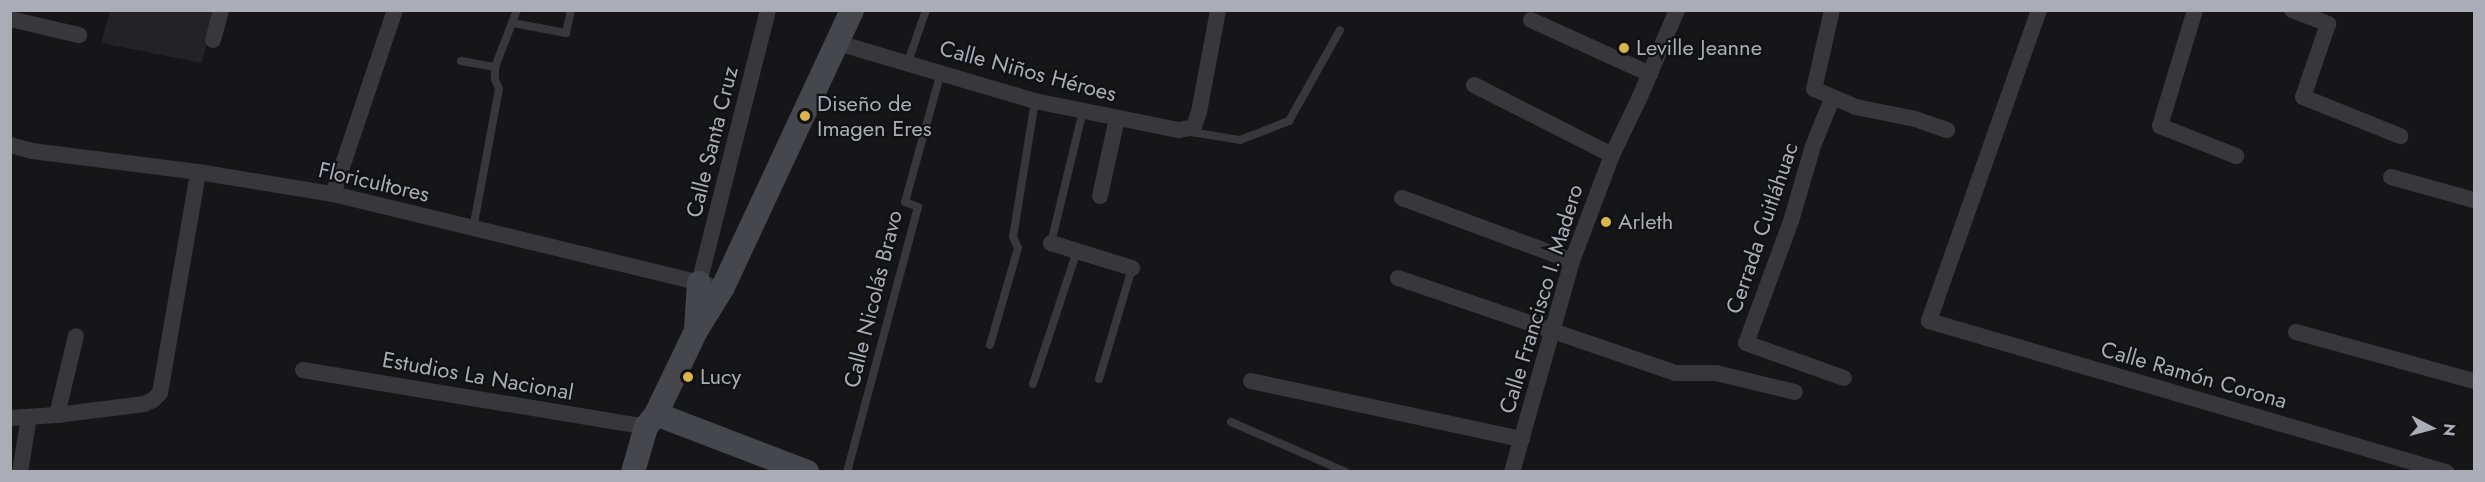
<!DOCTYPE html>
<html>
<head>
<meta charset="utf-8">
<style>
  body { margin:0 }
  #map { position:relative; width:2485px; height:482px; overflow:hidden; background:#161618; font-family:Jost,sans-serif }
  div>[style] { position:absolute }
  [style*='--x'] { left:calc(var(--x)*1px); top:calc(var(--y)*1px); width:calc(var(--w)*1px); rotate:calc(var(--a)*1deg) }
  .built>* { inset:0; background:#232225 }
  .lane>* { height:8px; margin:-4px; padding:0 4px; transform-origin:4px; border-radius:4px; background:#38383c }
  .street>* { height:16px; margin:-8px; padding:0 8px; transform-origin:8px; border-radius:8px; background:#38383c }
  .secondary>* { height:24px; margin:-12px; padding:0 12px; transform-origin:12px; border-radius:12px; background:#46474c }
  .dots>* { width:16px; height:16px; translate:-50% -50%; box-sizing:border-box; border:3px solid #111113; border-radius:50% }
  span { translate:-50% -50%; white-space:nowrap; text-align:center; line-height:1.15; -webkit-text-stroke:4.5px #111113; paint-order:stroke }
  .poi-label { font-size:22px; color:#aaadb6 }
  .left { translate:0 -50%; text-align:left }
  .street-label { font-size:22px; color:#aaadb6 }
  .frame { position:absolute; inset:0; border:12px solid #aaadb6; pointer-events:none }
  .north { position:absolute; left:2401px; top:398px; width:60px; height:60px; -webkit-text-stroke:4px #111113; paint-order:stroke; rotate:96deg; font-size:16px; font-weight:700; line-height:24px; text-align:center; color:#aaadb6 }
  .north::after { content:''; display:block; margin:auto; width:21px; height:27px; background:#aaadb6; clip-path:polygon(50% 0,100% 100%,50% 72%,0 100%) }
</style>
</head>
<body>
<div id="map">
  <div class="built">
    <div style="clip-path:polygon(110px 11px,214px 11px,202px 63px,101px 43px)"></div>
  </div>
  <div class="lane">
    <div style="--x:513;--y:23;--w:54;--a:10.7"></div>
    <div style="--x:566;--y:33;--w:24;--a:-78"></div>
    <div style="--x:461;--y:61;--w:35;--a:10"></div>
    <div style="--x:908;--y:62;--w:55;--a:-70.9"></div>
    <div style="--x:1191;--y:132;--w:50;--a:9.3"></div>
    <div style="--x:1240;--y:140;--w:53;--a:-21.2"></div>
    <div style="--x:1289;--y:121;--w:104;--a:-60.7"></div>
    <div style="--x:473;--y:229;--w:142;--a:-79.5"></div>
    <div style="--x:499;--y:89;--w:11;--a:-112"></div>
    <div style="--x:495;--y:79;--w:12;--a:-90"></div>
    <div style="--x:495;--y:67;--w:61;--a:-68.9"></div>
    <div style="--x:1051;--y:243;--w:136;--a:-76.4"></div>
    <div style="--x:990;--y:345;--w:101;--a:-73.9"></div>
    <div style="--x:1018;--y:248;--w:12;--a:-114"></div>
    <div style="--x:1013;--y:237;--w:138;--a:-80.8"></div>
    <div style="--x:1099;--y:379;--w:116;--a:-73.4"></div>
    <div style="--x:1033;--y:384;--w:140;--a:-71.7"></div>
    <div style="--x:1231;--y:422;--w:125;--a:23.5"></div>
    <div style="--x:847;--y:472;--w:274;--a:-75"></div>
    <div style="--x:918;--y:207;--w:14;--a:-159"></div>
    <div style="--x:905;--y:202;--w:135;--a:-74.5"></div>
  </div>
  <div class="street">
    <div style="--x:1832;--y:10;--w:81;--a:102.8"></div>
    <div style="--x:1814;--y:89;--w:46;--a:23.2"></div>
    <div style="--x:1856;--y:107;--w:60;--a:11.5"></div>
    <div style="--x:1915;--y:119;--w:34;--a:19"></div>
    <div style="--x:2039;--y:10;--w:330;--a:109.5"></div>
    <div style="--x:1929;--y:321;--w:539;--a:16.28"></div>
    <div style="--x:2195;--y:10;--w:121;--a:106.8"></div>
    <div style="--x:2160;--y:126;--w:82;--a:21.5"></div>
    <div style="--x:2292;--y:10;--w:39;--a:21"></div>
    <div style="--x:2328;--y:24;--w:77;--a:108.9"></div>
    <div style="--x:2303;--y:97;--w:105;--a:21.9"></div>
    <div style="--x:10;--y:19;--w:71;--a:13.1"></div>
    <div style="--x:1531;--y:20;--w:131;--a:24.4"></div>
    <div style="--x:213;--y:40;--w:31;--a:-75"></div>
    <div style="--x:838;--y:43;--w:205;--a:16.4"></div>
    <div style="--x:1035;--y:101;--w:147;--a:11.4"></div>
    <div style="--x:1179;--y:130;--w:15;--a:-11"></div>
    <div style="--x:1194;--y:127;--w:16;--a:-72"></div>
    <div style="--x:1199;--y:112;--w:104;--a:-79.4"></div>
    <div style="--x:1474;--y:85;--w:155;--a:26.9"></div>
    <div style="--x:1832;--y:99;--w:51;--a:112"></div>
    <div style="--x:1813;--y:146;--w:78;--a:106.3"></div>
    <div style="--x:1791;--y:221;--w:130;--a:110.2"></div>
    <div style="--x:1746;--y:343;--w:104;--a:19.7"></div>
    <div style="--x:10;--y:145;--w:23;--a:15"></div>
    <div style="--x:32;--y:151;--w:167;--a:7.2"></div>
    <div style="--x:198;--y:172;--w:137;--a:9.3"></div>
    <div style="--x:333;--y:194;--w:386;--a:13.6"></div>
    <div style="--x:2391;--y:177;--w:86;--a:15.5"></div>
    <div style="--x:333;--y:194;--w:194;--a:-71.4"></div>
    <div style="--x:1100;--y:196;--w:80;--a:-77.7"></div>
    <div style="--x:1402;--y:198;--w:181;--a:20.3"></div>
    <div style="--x:1051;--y:243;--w:85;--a:17.2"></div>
    <div style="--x:1398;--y:278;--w:293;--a:18.9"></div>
    <div style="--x:1675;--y:373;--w:41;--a:0"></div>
    <div style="--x:1716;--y:373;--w:81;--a:13.5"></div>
    <div style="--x:699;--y:283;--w:282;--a:-75.8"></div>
    <div style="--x:2296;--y:332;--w:185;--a:15.4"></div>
    <div style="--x:303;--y:370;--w:348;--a:9.4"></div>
    <div style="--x:1251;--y:381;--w:277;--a:12.1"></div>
    <div style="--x:57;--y:415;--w:81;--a:-76.5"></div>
    <div style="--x:10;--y:418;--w:47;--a:-3.7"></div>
    <div style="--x:57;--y:415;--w:88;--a:-7.2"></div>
    <div style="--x:144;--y:404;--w:10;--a:-24"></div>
    <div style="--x:153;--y:400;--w:10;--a:-45"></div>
    <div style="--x:160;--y:393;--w:224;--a:-80.2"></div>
    <div style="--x:20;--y:472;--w:56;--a:-80.7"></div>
    <div style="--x:1512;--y:472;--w:219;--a:-74.1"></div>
    <div style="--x:1572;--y:261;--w:113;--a:-69.3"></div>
    <div style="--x:1612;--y:155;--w:62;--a:-64.3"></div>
    <div style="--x:1639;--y:99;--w:97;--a:-66.9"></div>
  </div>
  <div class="secondary">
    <div style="--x:696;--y:329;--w:46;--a:-86.3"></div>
    <div style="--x:656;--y:414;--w:162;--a:21"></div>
    <div style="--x:633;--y:472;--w:47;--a:-73.9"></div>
    <div style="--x:646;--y:427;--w:16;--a:-52"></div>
    <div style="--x:656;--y:414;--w:92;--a:-64.3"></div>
    <div style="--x:696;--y:331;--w:52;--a:-58.5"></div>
    <div style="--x:723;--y:287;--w:306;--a:-65"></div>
  </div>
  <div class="dots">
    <div style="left:1624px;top:48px;background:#dab44c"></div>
    <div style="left:805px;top:116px;background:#dab44c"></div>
    <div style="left:1606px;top:222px;background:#dab44c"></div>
    <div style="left:688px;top:377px;background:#dab44c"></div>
  </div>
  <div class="poi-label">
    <span class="left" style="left:1636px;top:48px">Leville Jeanne</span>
    <span class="left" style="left:817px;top:116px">Diseño de<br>Imagen Eres</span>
    <span class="left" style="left:1618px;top:222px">Arleth</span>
    <span class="left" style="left:700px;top:377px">Lucy</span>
  </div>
  <div class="street-label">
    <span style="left:1028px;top:71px;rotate:15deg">Calle Niños Héroes</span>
    <span style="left:712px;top:142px;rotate:-76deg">Calle Santa Cruz</span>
    <span style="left:374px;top:182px;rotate:13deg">Floricultores</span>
    <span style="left:1762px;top:228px;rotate:-71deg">Cerrada Cuitláhuac</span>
    <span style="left:873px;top:299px;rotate:-76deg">Calle Nicolás Bravo</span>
    <span style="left:1541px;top:299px;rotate:-73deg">Calle Francisco I. Madero</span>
    <span style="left:2194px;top:375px;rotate:16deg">Calle Ramón Corona</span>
    <span style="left:478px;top:376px;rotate:10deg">Estudios La Nacional</span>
  </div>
  <div class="frame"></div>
  <div class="north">N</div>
</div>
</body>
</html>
